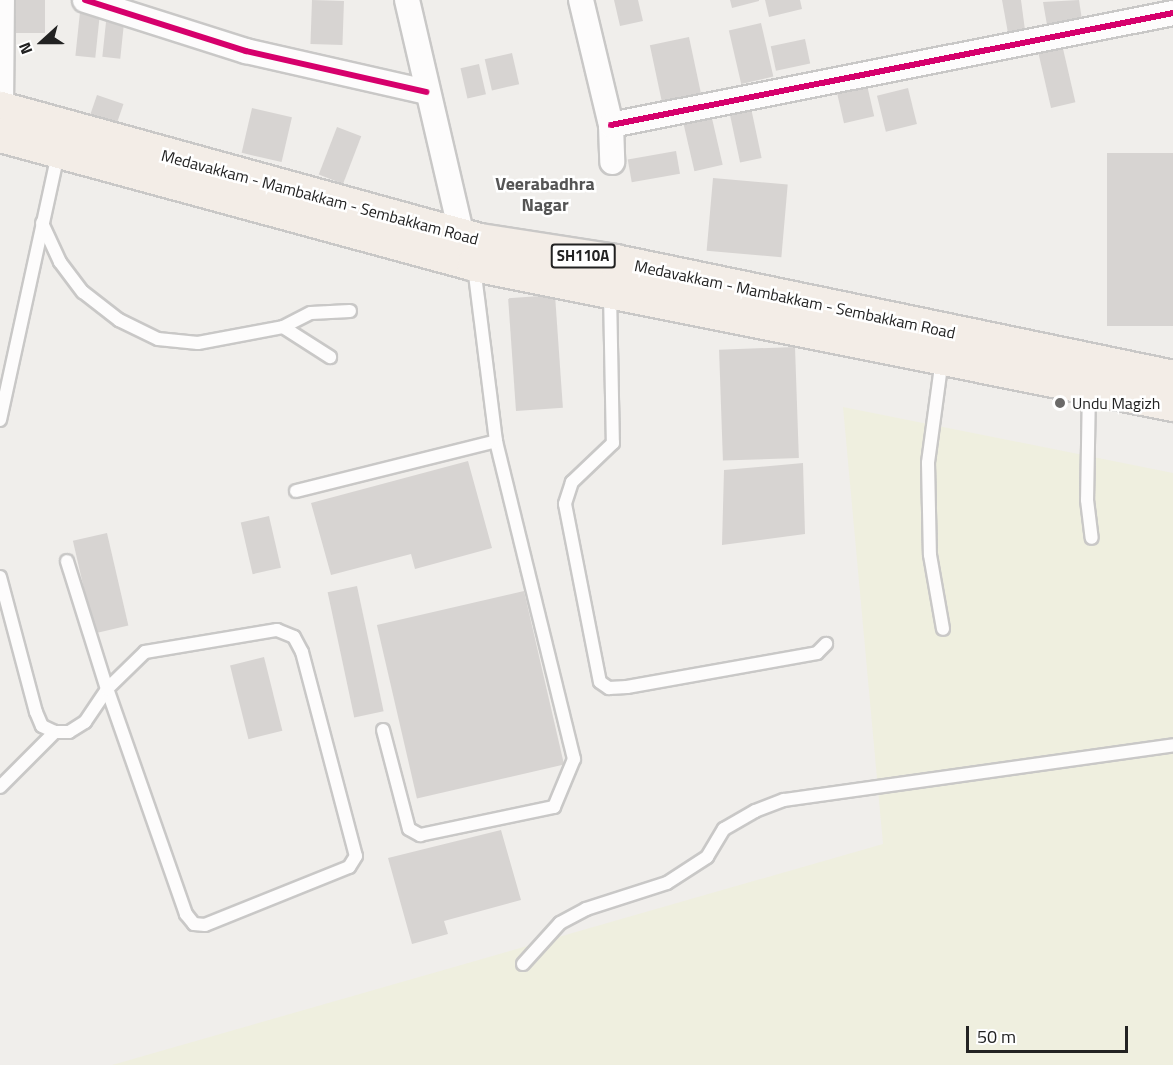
<!DOCTYPE html>
<html>
<head>
<meta charset="utf-8">
<style>
  body { margin:0 }
  #map { position:relative; width:1173px; height:1065px; overflow:hidden; background:#f0eeeb; font-family:"Titillium Web",sans-serif }
  div>[style] { position:absolute }
  [style*='--x'] { left:calc(var(--x)*1px); top:calc(var(--y)*1px); width:calc(var(--w)*1px); rotate:calc(var(--a)*1deg) }
  .farmland>* { inset:0; background:#efefdf }
  .building>* { inset:0; background:#d7d4d2; transform-origin:0 0 }
  .roads { filter:drop-shadow(2px 0 #c9c8c7) drop-shadow(-2px 0 #c9c8c7) drop-shadow(0 2px #c9c8c7) drop-shadow(0 -2px #c9c8c7) }
  .lane>* { height:12px; margin:-6px; padding:0 6px; transform-origin:6px; border-radius:6px; background:#fdfcfc }
  .street>* { height:24px; margin:-12px; padding:0 12px; transform-origin:12px; border-radius:12px; background:#fdfcfc }
  .primary>* { height:33px; margin:-16.5px; padding:0 16.5px; transform-origin:16.5px; border-radius:16.5px; background:#f3ede7 }
  .cycleway>* { height:6px; margin:-3px; padding:0 3px; transform-origin:3px; border-radius:3px; background:#d6006c }
  .dots>* { width:16px; height:16px; translate:-50% -50%; box-sizing:border-box; border:3px solid #fff; border-radius:50% }
  span { translate:-50% -50%; white-space:nowrap; text-align:center; line-height:1.15; -webkit-text-stroke:5px #fff; paint-order:stroke }
  .shield-label span { padding:2px 4px; background:#fff; border:2px solid; border-radius:4px; -webkit-text-stroke-width:0 }
  .shield-label { font-size:15px; color:#222; font-weight:700 }
  .street-label { font-size:16px; color:#222 }
  .poi-label { font-size:16px; color:#222 }
  .left { translate:0 -50%; text-align:left }
  .neighbourhood-label { font-size:18px; color:#555; font-weight:700 }
  .north { position:absolute; left:12px; top:12px; width:60px; height:60px; -webkit-text-stroke:4px #fff; paint-order:stroke; rotate:249deg; font-size:16px; font-weight:700; line-height:24px; text-align:center; color:#222 }
  .north::after { content:''; display:block; margin:auto; width:21px; height:27px; background:#222; clip-path:polygon(50% 0,100% 100%,50% 72%,0 100%) }
  .scale { position:absolute; left:966px; top:1026px; width:162px; height:27px; box-sizing:border-box; border:3px solid #222; border-top:0; padding-left:8px; font-size:18px; line-height:21px; white-space:nowrap; color:#222; -webkit-text-stroke:4px #fff; paint-order:stroke }
</style>
</head>
<body>
<div id="map">
  <div class="farmland">
    <div style="clip-path:polygon(843px 407px,1173px 473px,1173px 1065px,112px 1065px,883px 844px)"></div>
  </div>
  <div class="building">
    <div style="left:10px;top:0;width:35px;height:33px"></div>
    <div style="left:312px;top:0;width:32px;height:44px;rotate:2deg"></div>
    <div style="clip-path:polygon(614px 0,638px 0,643px 21px,620px 26px)"></div>
    <div style="clip-path:polygon(730px 0,759px 0,759px 1px,732px 8px)"></div>
    <div style="clip-path:polygon(765px 0,800px 0,802px 9px,769px 17px)"></div>
    <div style="clip-path:polygon(1002px 0,1021px 0,1025px 30px,1008px 33px)"></div>
    <div style="clip-path:polygon(1079px 0,1082px 20px,1047px 25px,1043px 2px)"></div>
    <div style="left:80px;top:12px;width:20px;height:44px;rotate:6deg"></div>
    <div style="left:106px;top:22px;width:18px;height:35px;rotate:6deg"></div>
    <div style="left:761px;top:23px;width:55px;height:33px;rotate:77deg"></div>
    <div style="left:689px;top:37px;width:58px;height:40px;rotate:78deg"></div>
    <div style="left:805px;top:39px;width:25px;height:35px;rotate:78deg"></div>
    <div style="left:1061px;top:40px;width:64px;height:25px;rotate:77deg"></div>
    <div style="left:512px;top:53px;width:32px;height:28px;rotate:77deg"></div>
    <div style="left:479px;top:64px;width:31px;height:19px;rotate:77deg"></div>
    <div style="left:867px;top:85px;width:32px;height:31px;rotate:77deg"></div>
    <div style="left:908px;top:88px;width:37px;height:32px;rotate:76deg"></div>
    <div style="left:97px;top:95px;width:28px;height:24px;rotate:19deg"></div>
    <div style="left:252px;top:108px;width:41px;height:46px;rotate:13deg"></div>
    <div style="left:751px;top:108px;width:51px;height:22px;rotate:78deg"></div>
    <div style="left:711px;top:114px;width:52px;height:29px;rotate:77deg"></div>
    <div style="left:337px;top:127px;width:26px;height:51px;rotate:21deg"></div>
    <div style="left:676px;top:151px;width:23px;height:49px;rotate:80deg"></div>
    <div style="left:1107px;top:153px;width:66px;height:173px"></div>
    <div style="left:713px;top:178px;width:75px;height:73px;rotate:5deg"></div>
    <div style="left:555px;top:295px;width:113px;height:47px;rotate:86deg"></div>
    <div style="left:795px;top:347px;width:111px;height:76px;rotate:88deg"></div>
    <div style="clip-path:polygon(468px 461px,492px 548px,415px 569px,411px 554px,331px 575px,311px 503px)"></div>
    <div style="clip-path:polygon(803px 463px,805px 534px,722px 545px,724px 470px)"></div>
    <div style="left:269px;top:516px;width:53px;height:29px;rotate:77deg"></div>
    <div style="left:107px;top:533px;width:95px;height:35px;rotate:77deg"></div>
    <div style="left:357px;top:586px;width:128px;height:30px;rotate:78deg"></div>
    <div style="left:524px;top:591px;width:178px;height:151px;rotate:77deg"></div>
    <div style="left:264px;top:657px;width:76px;height:35px;rotate:76deg"></div>
    <div style="clip-path:polygon(501px 830px,521px 900px,444px 921px,448px 934px,412px 944px,388px 858px)"></div>
  </div>
  <div class="roads">
    <div class="lane">
      <div style="--x:42;--y:223;--w:43;--a:65.2"></div>
      <div style="--x:60;--y:262;--w:38;--a:53"></div>
      <div style="--x:83;--y:292;--w:46;--a:37.9"></div>
      <div style="--x:119;--y:320;--w:43;--a:26"></div>
      <div style="--x:158;--y:339;--w:40;--a:5.7"></div>
      <div style="--x:198;--y:343;--w:86;--a:-10.7"></div>
      <div style="--x:283;--y:327;--w:56;--a:32.6"></div>
      <div style="--x:610;--y:293;--w:150;--a:88.9"></div>
      <div style="--x:613;--y:443;--w:57;--a:136.4"></div>
      <div style="--x:572;--y:482;--w:23;--a:108"></div>
      <div style="--x:565;--y:504;--w:181;--a:78.9"></div>
      <div style="--x:600;--y:682;--w:11;--a:34"></div>
      <div style="--x:609;--y:688;--w:18;--a:-3"></div>
      <div style="--x:627;--y:687;--w:193;--a:-10.1"></div>
      <div style="--x:817;--y:653;--w:13;--a:-45"></div>
      <div style="--x:283;--y:327;--w:31;--a:-27"></div>
      <div style="--x:311;--y:313;--w:39;--a:-3"></div>
      <div style="--x:942;--y:359;--w:105;--a:97.7"></div>
      <div style="--x:928;--y:463;--w:92;--a:88.8"></div>
      <div style="--x:930;--y:555;--w:75;--a:80"></div>
      <div style="--x:1089;--y:388;--w:112;--a:91"></div>
      <div style="--x:1087;--y:500;--w:38;--a:83"></div>
      <div style="--x:0;--y:420;--w:273;--a:-77.7"></div>
      <div style="--x:296;--y:491;--w:206;--a:-14"></div>
      <div style="--x:0;--y:577;--w:140;--a:75.1"></div>
      <div style="--x:36;--y:712;--w:15;--a:67"></div>
      <div style="--x:42;--y:726;--w:14;--a:25"></div>
      <div style="--x:55;--y:732;--w:14;--a:0"></div>
      <div style="--x:69;--y:732;--w:19;--a:-32"></div>
      <div style="--x:85;--y:722;--w:40;--a:-56"></div>
      <div style="--x:107;--y:689;--w:53;--a:-44.2"></div>
      <div style="--x:145;--y:652;--w:134;--a:-9.5"></div>
      <div style="--x:277;--y:630;--w:18;--a:22"></div>
      <div style="--x:294;--y:637;--w:17;--a:62"></div>
      <div style="--x:302;--y:652;--w:211;--a:75.2"></div>
      <div style="--x:356;--y:856;--w:13;--a:122"></div>
      <div style="--x:349;--y:867;--w:155;--a:158.1"></div>
      <div style="--x:205;--y:925;--w:11;--a:-175"></div>
      <div style="--x:194;--y:924;--w:13;--a:-129"></div>
      <div style="--x:186;--y:914;--w:238;--a:-109.3"></div>
      <div style="--x:107;--y:689;--w:134;--a:-107.4"></div>
      <div style="--x:383;--y:730;--w:102;--a:75.3"></div>
      <div style="--x:409;--y:829;--w:13;--a:29"></div>
      <div style="--x:420;--y:835;--w:137;--a:-11.8"></div>
      <div style="--x:554;--y:807;--w:52;--a:-67.4"></div>
      <div style="--x:574;--y:759;--w:327;--a:-103.8"></div>
      <div style="--x:496;--y:441;--w:175;--a:-97.2"></div>
      <div style="--x:0;--y:787;--w:78;--a:-45"></div>
      <div style="--x:523;--y:964;--w:55;--a:-47.9"></div>
      <div style="--x:560;--y:923;--w:30;--a:-28"></div>
      <div style="--x:586;--y:909;--w:85;--a:-17.8"></div>
      <div style="--x:667;--y:883;--w:48;--a:-33"></div>
      <div style="--x:707;--y:857;--w:33;--a:-59"></div>
      <div style="--x:724;--y:829;--w:36;--a:-30"></div>
      <div style="--x:755;--y:811;--w:31;--a:-21"></div>
      <div style="--x:784;--y:800;--w:393;--a:-8"></div>
    </div>
    <div class="street">
      <div style="--x:85;--y:0;--w:169;--a:17.6"></div>
      <div style="--x:246;--y:51;--w:185;--a:12.8"></div>
      <div style="--x:407;--y:0;--w:242;--a:76.9"></div>
      <div style="--x:462;--y:236;--w:13;--a:94"></div>
      <div style="--x:581;--y:0;--w:129;--a:76.5"></div>
      <div style="--x:611;--y:125;--w:37;--a:88"></div>
      <div style="--x:1;--y:109;--w:109;--a:-89.5"></div>
      <div style="--x:611;--y:125;--w:573;--a:-11.27"></div>
    </div>
    <div class="primary">
      <div style="--x:0;--y:108;--w:498;--a:15.4"></div>
      <div style="--x:480;--y:240;--w:137;--a:8.8"></div>
      <div style="--x:615;--y:261;--w:570;--a:11.74"></div>
      <div style="--x:0;--y:135;--w:491;--a:15.2"></div>
      <div style="--x:474;--y:264;--w:713;--a:11.33"></div>
    </div>
  </div>
  <div class="cycleway">
    <div style="--x:85;--y:0;--w:169;--a:17.6"></div>
    <div style="--x:246;--y:51;--w:185;--a:12.8"></div>
    <div style="--x:611;--y:125;--w:573;--a:-11.27"></div>
  </div>
  <div class="dots">
    <div style="left:1060px;top:403px;background:#6a6968"></div>
  </div>
  <div class="shield-label">
    <span style="left:583px;top:256px">SH110A</span>
  </div>
  <div class="street-label">
    <span style="left:320px;top:197px;rotate:15deg">Medavakkam - Mambakkam - Sembakkam Road</span>
    <span style="left:795px;top:299px;rotate:12deg">Medavakkam - Mambakkam - Sembakkam Road</span>
  </div>
  <div class="poi-label">
    <span class="left" style="left:1072px;top:403px">Undu Magizh</span>
  </div>
  <div class="neighbourhood-label">
    <span style="left:545px;top:195px">Veerabadhra<br>Nagar</span>
  </div>
  <div class="north">N</div>
  <div class="scale">50 m</div>
</div>
</body>
</html>
